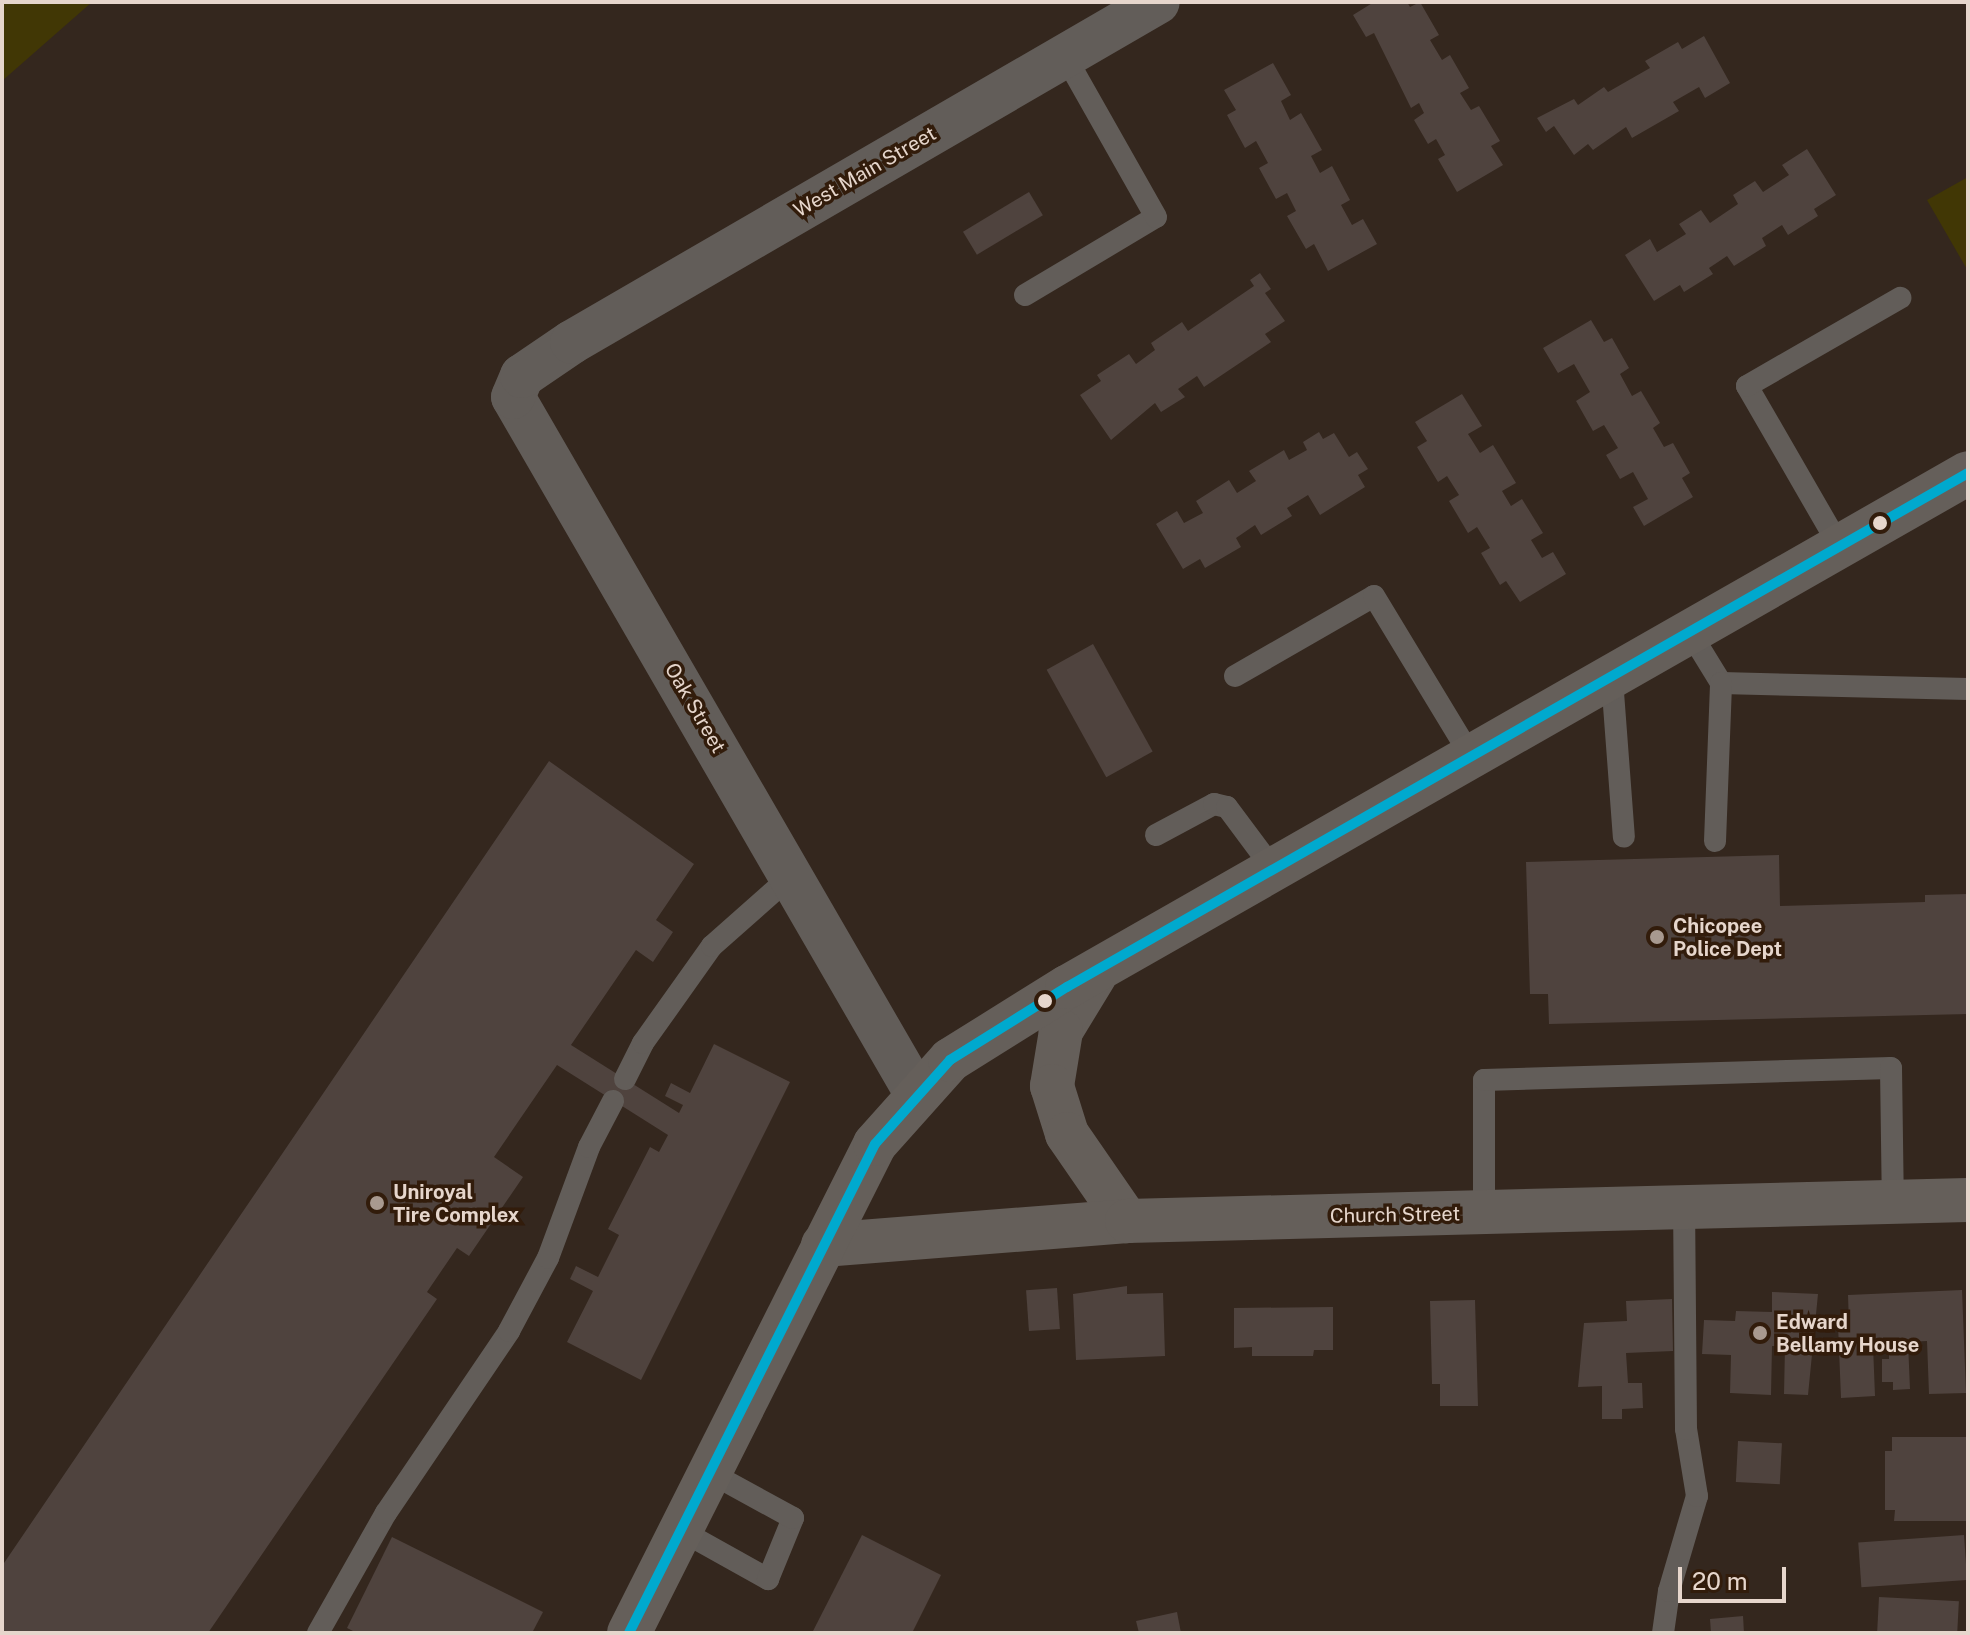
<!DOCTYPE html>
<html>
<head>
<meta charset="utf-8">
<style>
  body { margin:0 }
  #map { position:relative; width:1970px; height:1635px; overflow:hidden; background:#34271e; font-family:"Public Sans",sans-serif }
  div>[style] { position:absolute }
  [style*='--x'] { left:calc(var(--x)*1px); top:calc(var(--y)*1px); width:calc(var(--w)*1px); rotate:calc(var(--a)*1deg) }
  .green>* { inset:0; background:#413705 }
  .building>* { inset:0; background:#4f433e; transform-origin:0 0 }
  .lane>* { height:22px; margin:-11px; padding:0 11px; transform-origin:11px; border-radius:11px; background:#625d59 }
  .street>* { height:44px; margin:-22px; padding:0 22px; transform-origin:22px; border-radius:22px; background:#625d59 }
  .secondary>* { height:44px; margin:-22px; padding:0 22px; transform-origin:22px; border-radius:22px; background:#655f5a }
  .bus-1>* { height:10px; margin:-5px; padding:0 5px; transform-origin:5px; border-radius:5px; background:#00a9ce }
  .dots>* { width:22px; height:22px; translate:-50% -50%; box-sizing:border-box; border:4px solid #321c0b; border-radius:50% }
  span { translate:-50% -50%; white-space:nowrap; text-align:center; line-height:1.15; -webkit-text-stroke:7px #321c0b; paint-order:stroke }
  .street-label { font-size:20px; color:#e6d6cc }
  .poi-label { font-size:20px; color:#e6d6cc; font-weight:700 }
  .left { translate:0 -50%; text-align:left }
  .frame { position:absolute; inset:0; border:4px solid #e6d6cc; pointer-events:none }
  .scale { position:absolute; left:1678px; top:1567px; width:108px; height:36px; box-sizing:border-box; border:4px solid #e6d6cc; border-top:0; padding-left:10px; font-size:24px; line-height:28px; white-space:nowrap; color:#e6d6cc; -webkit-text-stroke:6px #321c0b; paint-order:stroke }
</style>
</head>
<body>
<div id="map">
  <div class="green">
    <div style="clip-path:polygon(2px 2px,92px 2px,2px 81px)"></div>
    <div style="clip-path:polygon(1968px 177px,1968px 271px,1927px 200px)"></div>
  </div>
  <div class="building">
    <div style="clip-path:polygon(1374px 2px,1407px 2px,1410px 7px,1420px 2px,1439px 35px,1430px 40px,1442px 60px,1450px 55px,1469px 88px,1460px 93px,1471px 110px,1479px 106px,1500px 141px,1491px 146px,1503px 165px,1457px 192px,1438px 159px,1445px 155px,1436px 139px,1428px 144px,1414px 120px,1424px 113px,1419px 103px,1411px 108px,1374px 33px,1366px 37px,1353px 15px)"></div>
    <div style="clip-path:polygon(1704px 36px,1730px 83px,1705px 98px,1699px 87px,1673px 102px,1679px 111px,1632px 138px,1626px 127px,1593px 150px,1588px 144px,1574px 155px,1554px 126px,1546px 132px,1537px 118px,1574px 99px,1578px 105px,1604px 87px,1608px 92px,1650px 68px,1645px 61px,1678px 42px,1682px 49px)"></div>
    <div style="clip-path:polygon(1273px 63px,1291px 95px,1281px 101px,1290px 120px,1301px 113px,1322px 150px,1311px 156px,1320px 173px,1332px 166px,1350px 200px,1341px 205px,1352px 225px,1363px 219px,1377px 244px,1328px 271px,1314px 244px,1306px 249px,1287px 216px,1296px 211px,1287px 193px,1276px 199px,1259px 168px,1268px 163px,1256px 141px,1245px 148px,1227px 115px,1236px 110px,1224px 90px)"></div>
    <div style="clip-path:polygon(1807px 149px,1836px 195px,1814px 209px,1818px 216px,1788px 235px,1782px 225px,1762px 238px,1766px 246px,1734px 266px,1727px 256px,1709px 268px,1713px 274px,1684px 292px,1680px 285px,1654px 301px,1625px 255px,1650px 239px,1657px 252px,1686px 234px,1679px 224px,1701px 210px,1710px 223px,1738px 204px,1733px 195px,1755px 181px,1763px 192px,1789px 175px,1782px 165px)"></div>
    <div style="left:1029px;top:192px;width:27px;height:77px;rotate:59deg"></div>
    <div style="clip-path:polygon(1260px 273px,1271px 289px,1265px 293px,1285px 321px,1265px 334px,1271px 342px,1204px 387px,1197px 376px,1178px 389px,1185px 397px,1161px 412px,1155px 403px,1111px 440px,1080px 395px,1101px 381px,1097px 375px,1129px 354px,1136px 364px,1155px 350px,1151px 343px,1182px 322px,1188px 331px,1254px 286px,1250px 280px)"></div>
    <div style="clip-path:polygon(1591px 320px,1604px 342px,1612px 338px,1629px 368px,1620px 374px,1632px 396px,1641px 391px,1660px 423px,1653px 428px,1664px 447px,1673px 443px,1690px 473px,1682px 478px,1693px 497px,1644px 526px,1633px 507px,1648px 499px,1633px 472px,1620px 479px,1606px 455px,1618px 448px,1604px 425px,1593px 431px,1576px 401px,1590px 392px,1574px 364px,1558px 373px,1543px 348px)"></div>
    <div style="clip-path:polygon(1462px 394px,1482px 426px,1468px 434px,1480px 453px,1493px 445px,1516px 483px,1502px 491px,1511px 506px,1522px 499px,1543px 533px,1531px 540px,1542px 558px,1553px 552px,1566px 574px,1520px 602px,1506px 581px,1500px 585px,1481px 553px,1490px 548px,1477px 527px,1468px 533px,1449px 501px,1459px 495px,1447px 476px,1438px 482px,1417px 447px,1427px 441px,1415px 422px)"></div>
    <div style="clip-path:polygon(1319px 432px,1323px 439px,1334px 433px,1349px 457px,1357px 452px,1368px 469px,1358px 475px,1365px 487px,1320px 515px,1308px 495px,1287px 508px,1292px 516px,1261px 535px,1255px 525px,1236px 538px,1241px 547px,1205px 568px,1200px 559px,1183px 569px,1156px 524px,1177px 511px,1184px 523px,1203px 513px,1196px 501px,1229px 480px,1237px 493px,1256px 481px,1249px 471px,1284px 450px,1289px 460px,1307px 450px,1303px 442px)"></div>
    <div style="left:1093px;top:644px;width:123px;height:53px;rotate:61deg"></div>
    <div style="clip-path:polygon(549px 761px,694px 864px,656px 920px,673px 932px,653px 962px,636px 950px,571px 1045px,679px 1113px,683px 1105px,665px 1096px,671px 1083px,690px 1093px,714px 1044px,790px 1082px,641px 1380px,567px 1342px,593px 1291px,570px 1279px,576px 1266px,598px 1277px,619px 1235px,608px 1229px,650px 1147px,659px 1152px,668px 1135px,557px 1065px,494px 1157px,523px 1177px,469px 1256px,457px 1248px,427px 1292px,437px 1299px,208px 1633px,2px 1633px,2px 1566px)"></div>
    <div style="clip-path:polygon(1779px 855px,1780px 906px,1925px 902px,1925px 895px,1968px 894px,1968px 1014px,1549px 1024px,1548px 994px,1530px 994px,1526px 862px)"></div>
    <div style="clip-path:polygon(1127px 1286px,1127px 1294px,1163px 1293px,1165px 1356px,1076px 1360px,1073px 1294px)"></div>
    <div style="left:1057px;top:1288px;width:41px;height:31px;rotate:86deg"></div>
    <div style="clip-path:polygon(1962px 1290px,1966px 1393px,1929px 1394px,1927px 1341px,1908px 1342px,1910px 1389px,1893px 1390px,1893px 1382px,1882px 1382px,1882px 1359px,1889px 1359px,1889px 1344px,1873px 1345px,1875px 1396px,1841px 1398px,1838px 1325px,1849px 1325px,1848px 1295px)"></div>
    <div style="clip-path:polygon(1772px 1292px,1818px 1294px,1808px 1395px,1784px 1394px,1785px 1346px,1772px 1346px,1771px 1395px,1730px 1393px,1731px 1355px,1702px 1354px,1704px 1320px,1735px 1321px,1736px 1311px,1772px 1312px)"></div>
    <div style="clip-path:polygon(1672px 1299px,1673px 1351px,1626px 1353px,1628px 1383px,1642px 1383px,1643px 1408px,1622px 1409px,1622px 1419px,1602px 1419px,1602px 1386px,1578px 1387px,1584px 1323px,1627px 1321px,1626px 1301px)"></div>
    <div style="clip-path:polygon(1475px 1300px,1478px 1406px,1440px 1406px,1440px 1384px,1432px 1384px,1430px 1301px)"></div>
    <div style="clip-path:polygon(1333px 1307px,1333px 1350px,1314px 1350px,1313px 1356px,1252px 1356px,1252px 1347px,1234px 1348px,1234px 1308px)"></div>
    <div style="clip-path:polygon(1892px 1437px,1968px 1437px,1968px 1521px,1894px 1521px,1895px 1510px,1885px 1510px,1885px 1451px,1892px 1451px)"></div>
    <div style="left:1738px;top:1441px;width:44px;height:41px;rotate:3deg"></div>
    <div style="clip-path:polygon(862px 1535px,941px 1575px,912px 1633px,812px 1633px)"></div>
    <div style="left:1964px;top:1535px;width:45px;height:106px;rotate:86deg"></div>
    <div style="clip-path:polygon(392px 1537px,543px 1612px,532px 1633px,357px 1633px,347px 1628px)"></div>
    <div style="left:1879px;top:1597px;width:80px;height:36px;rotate:3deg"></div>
    <div style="clip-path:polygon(1177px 1612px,1181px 1633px,1139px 1633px,1136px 1621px)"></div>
    <div style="clip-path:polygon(1743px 1616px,1744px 1633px,1711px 1633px,1710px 1619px)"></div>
  </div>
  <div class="lane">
    <div style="--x:1025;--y:295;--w:152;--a:-30.8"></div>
    <div style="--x:1156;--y:217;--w:185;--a:-119.5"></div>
    <div style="--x:1840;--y:547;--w:186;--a:-120"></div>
    <div style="--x:1747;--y:386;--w:177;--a:-29.9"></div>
    <div style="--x:1691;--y:634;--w:57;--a:58.5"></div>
    <div style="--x:1721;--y:683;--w:247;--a:1.4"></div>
    <div style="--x:1235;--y:676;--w:160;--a:-29.9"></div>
    <div style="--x:1374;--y:596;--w:189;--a:58.8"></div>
    <div style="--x:1612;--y:679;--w:158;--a:85.7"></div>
    <div style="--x:1156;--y:835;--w:66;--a:-28.1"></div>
    <div style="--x:1214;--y:804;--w:13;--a:13"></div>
    <div style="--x:1227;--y:807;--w:79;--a:53.3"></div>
    <div style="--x:1715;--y:841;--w:158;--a:-87.8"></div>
    <div style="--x:625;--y:1079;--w:40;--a:-63.4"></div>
    <div style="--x:643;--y:1043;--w:119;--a:-54.6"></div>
    <div style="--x:712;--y:946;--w:104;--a:-41.5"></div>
    <div style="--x:1484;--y:1213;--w:133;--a:-90"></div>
    <div style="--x:1484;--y:1080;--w:407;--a:-1.7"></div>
    <div style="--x:1891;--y:1068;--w:135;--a:89.2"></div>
    <div style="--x:680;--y:1530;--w:101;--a:29.1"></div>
    <div style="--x:768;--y:1579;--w:66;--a:-67.7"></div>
    <div style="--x:793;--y:1518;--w:96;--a:-151.3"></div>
    <div style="--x:318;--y:1633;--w:138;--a:-60.5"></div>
    <div style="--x:386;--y:1513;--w:220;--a:-55.9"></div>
    <div style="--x:509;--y:1331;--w:83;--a:-61.9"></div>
    <div style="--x:548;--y:1258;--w:118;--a:-69.7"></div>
    <div style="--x:589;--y:1147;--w:52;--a:-62.4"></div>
    <div style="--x:1663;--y:1633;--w:42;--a:-81.9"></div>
    <div style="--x:1669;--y:1591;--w:99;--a:-73.6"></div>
    <div style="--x:1697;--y:1496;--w:68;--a:-99.3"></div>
    <div style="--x:1686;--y:1429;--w:221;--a:-90.5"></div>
  </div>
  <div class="street">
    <div style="--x:916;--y:1093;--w:804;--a:-120.07"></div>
    <div style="--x:513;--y:397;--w:23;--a:-67"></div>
    <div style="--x:522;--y:376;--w:60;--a:-34.2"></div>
    <div style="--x:572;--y:342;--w:677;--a:-30.12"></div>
  </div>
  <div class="secondary">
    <div style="--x:1095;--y:975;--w:66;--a:121.3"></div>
    <div style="--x:1061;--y:1031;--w:56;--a:99.3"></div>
    <div style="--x:1052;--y:1086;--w:50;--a:72.6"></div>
    <div style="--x:1067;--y:1134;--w:106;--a:55.4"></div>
    <div style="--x:823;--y:1245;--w:305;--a:-4.5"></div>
    <div style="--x:1127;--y:1221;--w:841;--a:-1.43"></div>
    <div style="--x:629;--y:1633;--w:547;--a:-63.29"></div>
    <div style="--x:875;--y:1144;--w:113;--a:-48.2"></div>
    <div style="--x:950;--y:1060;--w:138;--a:-32"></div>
    <div style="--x:1067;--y:987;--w:1037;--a:-29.7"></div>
  </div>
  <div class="bus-1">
    <div style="--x:629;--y:1633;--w:547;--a:-63.29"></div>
    <div style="--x:875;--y:1144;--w:113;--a:-48.2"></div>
    <div style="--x:950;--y:1060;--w:138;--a:-32"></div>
    <div style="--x:1067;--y:987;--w:1037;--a:-29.7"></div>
  </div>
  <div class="dots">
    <div style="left:1880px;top:523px;background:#e6d6cc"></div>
    <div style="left:1657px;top:937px;background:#a8998f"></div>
    <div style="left:1045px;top:1001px;background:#e6d6cc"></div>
    <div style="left:377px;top:1203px;background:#a8998f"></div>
    <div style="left:1760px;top:1333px;background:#a8998f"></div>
  </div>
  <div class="street-label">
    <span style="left:865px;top:172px;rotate:-30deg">West Main Street</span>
    <span style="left:695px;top:708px;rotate:60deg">Oak Street</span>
    <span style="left:1395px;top:1215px;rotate:-1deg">Church Street</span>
  </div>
  <div class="poi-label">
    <span class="left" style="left:1673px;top:938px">Chicopee<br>Police Dept</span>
    <span class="left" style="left:393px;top:1204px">Uniroyal<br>Tire Complex</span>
    <span class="left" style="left:1776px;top:1334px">Edward<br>Bellamy House</span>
  </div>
  <div class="frame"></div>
  <div class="scale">20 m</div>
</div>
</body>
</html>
